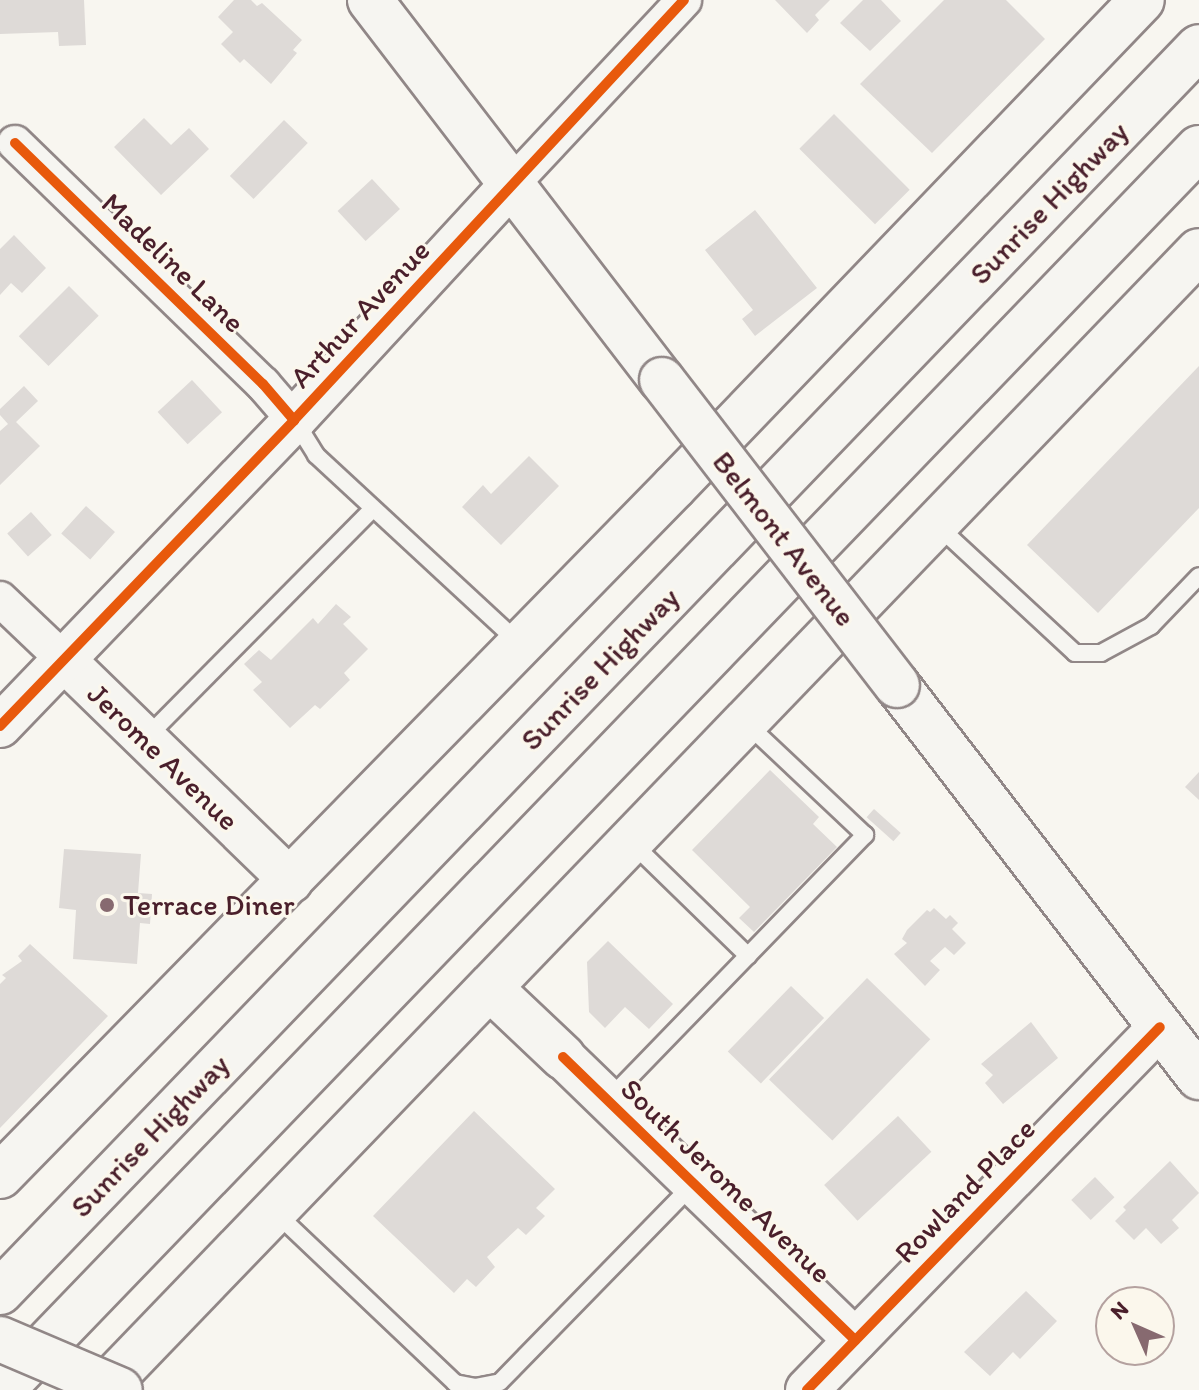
<!DOCTYPE html>
<html>
<head>
<meta charset="utf-8">
<style>
  body { margin:0 }
  #map { position:relative; width:1199px; height:1390px; overflow:hidden; background:#f8f6f0; font-family:Itim,sans-serif }
  div>[style] { position:absolute }
  [style*='--x'] { left:calc(var(--x)*1px); top:calc(var(--y)*1px); width:calc(var(--w)*1px); rotate:calc(var(--a)*1deg) }
  .building>* { inset:0; background:#dedad7; transform-origin:0 0 }
  .roads { filter:drop-shadow(2px 0 #918787) drop-shadow(-2px 0 #918787) drop-shadow(0 2px #918787) drop-shadow(0 -2px #918787) }
  .service>* { height:16px; margin:-8px; padding:0 8px; transform-origin:8px; border-radius:8px; background:#f6f5f1 }
  .minor>* { height:34px; margin:-17px; padding:0 17px; transform-origin:17px; border-radius:17px; background:#f6f5f1 }
  .tertiary>* { height:42px; margin:-21px; padding:0 21px; transform-origin:21px; border-radius:21px; background:#f6f5f1 }
  .secondary>* { height:44px; margin:-22px; padding:0 22px; transform-origin:22px; border-radius:22px; background:#f6f5f1 }
  .motorway>* { height:44px; margin:-22px; padding:0 22px; transform-origin:22px; border-radius:22px; background:#f6f5f1 }
  .bridges { filter:drop-shadow(2px 0 #918787) drop-shadow(-2px 0 #918787) drop-shadow(0 2px #918787) drop-shadow(0 -2px #918787) }
  .secondary-bridge>* { height:44px; margin:-22px; padding:0 22px; transform-origin:22px; border-radius:22px; background:#f6f5f1 }
  .cycleway>* { height:10px; margin:-5px; padding:0 5px; transform-origin:5px; border-radius:5px; background:#e8590c }
  .dots>* { width:22px; height:22px; translate:-50% -50%; box-sizing:border-box; border:4px solid #fbf7ec; border-radius:50% }
  span { translate:-50% -50%; white-space:nowrap; text-align:center; line-height:1.15; -webkit-text-stroke:6px #fbf7ec; paint-order:stroke }
  .street-label { font-size:30px; color:#4a1f2b }
  .poi-label { font-size:30px; color:#4a1f2b }
  .left { translate:0 -50%; text-align:left }
  .north { position:absolute; left:1095px; top:1286px; width:80px; height:80px; box-sizing:border-box; background:#fbf7ec; border:2px solid #b4a19f; border-radius:50%; rotate:315deg; font-size:22px; font-weight:700; line-height:32px; text-align:center; color:#4a1f2b }
  .north::after { content:''; display:block; margin:auto; width:28px; height:36px; background:#876a70; clip-path:polygon(50% 0,100% 100%,50% 72%,0 100%) }
</style>
</head>
<body>
<div id="map">
  <div class="building">
    <div style="clip-path:polygon(0 0,84px 0,86px 45px,59px 46px,58px 32px,0 34px)"></div>
    <div style="clip-path:polygon(234px 0,251px 0,257px 6px,262px 3px,302px 40px,293px 50px,297px 53px,271px 84px,244px 59px,240px 63px,221px 44px,233px 32px,218px 17px)"></div>
    <div style="clip-path:polygon(775px 0,830px 0,815px 15px,819px 20px,807px 33px)"></div>
    <div style="clip-path:polygon(863px 0,881px 0,901px 21px,870px 51px,840px 23px)"></div>
    <div style="clip-path:polygon(944px 0,1006px 0,1045px 39px,932px 153px,860px 84px)"></div>
    <div style="left:834px;top:114px;width:107px;height:49px;rotate:45deg"></div>
    <div style="clip-path:polygon(144px 118px,171px 145px,189px 128px,209px 149px,161px 195px,114px 147px)"></div>
    <div style="left:284px;top:120px;width:33px;height:78px;rotate:44deg"></div>
    <div style="left:372px;top:179px;width:41px;height:47px;rotate:47deg"></div>
    <div style="clip-path:polygon(755px 210px,817px 288px,755px 336px,742px 319px,753px 310px,705px 250px)"></div>
    <div style="clip-path:polygon(14px 235px,46px 268px,22px 293px,11px 283px,0 295px,0 249px)"></div>
    <div style="left:69px;top:286px;width:42px;height:71px;rotate:45deg"></div>
    <div style="clip-path:polygon(1199px 366px,1199px 508px,1098px 613px,1027px 545px)"></div>
    <div style="left:192px;top:380px;width:44px;height:47px;rotate:47deg"></div>
    <div style="clip-path:polygon(24px 386px,38px 401px,16px 422px,40px 446px,0 485px,0 431px,8px 424px,0 415px,0 409px)"></div>
    <div style="clip-path:polygon(529px 456px,559px 486px,501px 545px,462px 507px,483px 485px,491px 494px)"></div>
    <div style="left:86px;top:506px;width:39px;height:37px;rotate:42deg"></div>
    <div style="left:31px;top:512px;width:31px;height:32px;rotate:48deg"></div>
    <div style="clip-path:polygon(336px 604px,351px 617px,343px 624px,368px 649px,344px 673px,350px 680px,320px 709px,315px 705px,290px 728px,253px 690px,262px 682px,244px 664px,259px 650px,271px 660px,313px 618px,318px 624px)"></div>
    <div style="clip-path:polygon(770px 770px,819px 817px,813px 824px,837px 847px,754px 932px,739px 918px,750px 907px,692px 850px)"></div>
    <div style="clip-path:polygon(1199px 772px,1199px 800px,1185px 787px)"></div>
    <div style="left:874px;top:809px;width:36px;height:11px;rotate:42deg"></div>
    <div style="clip-path:polygon(64px 849px,141px 854px,138px 893px,152px 894px,150px 924px,140px 923px,137px 964px,73px 959px,76px 910px,59px 908px)"></div>
    <div style="clip-path:polygon(934px 908px,946px 919px,950px 915px,958px 923px,952px 929px,966px 943px,954px 955px,945px 947px,930px 961px,940px 970px,925px 986px,894px 954px,907px 943px,902px 939px,907px 930px,927px 910px,930px 912px)"></div>
    <div style="clip-path:polygon(608px 941px,673px 1004px,649px 1029px,625px 1007px,605px 1028px,589px 1012px,587px 962px)"></div>
    <div style="clip-path:polygon(30px 944px,108px 1016px,0 1128px,0 984px,6px 978px,2px 975px,22px 961px,18px 956px)"></div>
    <div style="left:867px;top:978px;width:88px;height:141px;rotate:44deg"></div>
    <div style="left:791px;top:986px;width:46px;height:91px;rotate:44deg"></div>
    <div style="clip-path:polygon(1031px 1022px,1058px 1058px,1003px 1104px,985px 1083px,993px 1075px,981px 1064px)"></div>
    <div style="clip-path:polygon(474px 1111px,555px 1189px,536px 1208px,545px 1216px,526px 1235px,518px 1228px,487px 1257px,495px 1267px,476px 1287px,467px 1279px,454px 1293px,373px 1216px)"></div>
    <div style="left:898px;top:1116px;width:49px;height:101px;rotate:47deg"></div>
    <div style="clip-path:polygon(1170px 1161px,1199px 1193px,1172px 1220px,1179px 1228px,1161px 1244px,1146px 1228px,1134px 1240px,1115px 1221px,1126px 1210px,1123px 1207px)"></div>
    <div style="left:1095px;top:1177px;width:28px;height:33px;rotate:46deg"></div>
    <div style="clip-path:polygon(1026px 1291px,1057px 1321px,1020px 1359px,1013px 1352px,990px 1376px,964px 1352px)"></div>
  </div>
  <div class="roads">
    <div class="service">
      <div style="--x:295;--y:421;--w:40;--a:58"></div>
      <div style="--x:316;--y:455;--w:277;--a:42.8"></div>
      <div style="--x:938;--y:526;--w:187;--a:42.8"></div>
      <div style="--x:1075;--y:653;--w:26;--a:0"></div>
      <div style="--x:1101;--y:653;--w:57;--a:-28.4"></div>
      <div style="--x:1151;--y:626;--w:69;--a:-46.2"></div>
      <div style="--x:146;--y:738;--w:322;--a:-45.3"></div>
      <div style="--x:632;--y:843;--w:162;--a:44.2"></div>
      <div style="--x:609;--y:1099;--w:368;--a:-45.9"></div>
      <div style="--x:865;--y:835;--w:163;--a:-136.7"></div>
      <div style="--x:276;--y:1213;--w:247;--a:43.5"></div>
      <div style="--x:455;--y:1383;--w:20;--a:11"></div>
      <div style="--x:475;--y:1387;--w:25;--a:-11"></div>
      <div style="--x:500;--y:1382;--w:277;--a:-45.7"></div>
    </div>
    <div class="minor">
      <div style="--x:15;--y:143;--w:346;--a:44.2"></div>
      <div style="--x:263;--y:384;--w:48;--a:49.3"></div>
      <div style="--x:512;--y:184;--w:252;--a:-46.9"></div>
      <div style="--x:0;--y:599;--w:88;--a:43.6"></div>
    </div>
    <div class="tertiary">
      <div style="--x:64;--y:660;--w:317;--a:44.2"></div>
      <div style="--x:0;--y:726;--w:424;--a:-46.1"></div>
      <div style="--x:294;--y:420;--w:321;--a:-47.3"></div>
      <div style="--x:563;--y:1057;--w:407;--a:44.1"></div>
      <div style="--x:807;--y:1390;--w:506;--a:-45.8"></div>
    </div>
    <div class="secondary">
      <div style="--x:370;--y:0;--w:479;--a:52.5"></div>
      <div style="--x:897;--y:685;--w:495;--a:52.4"></div>
      <div style="--x:491;--y:989;--w:99;--a:43.4"></div>
      <div style="--x:0;--y:1176;--w:964;--a:-45.63"></div>
      <div style="--x:674;--y:487;--w:675;--a:-46.14"></div>
      <div style="--x:102;--y:1390;--w:1581;--a:-46.08"></div>
    </div>
    <div class="motorway">
      <div style="--x:0;--y:1292;--w:1728;--a:-46.08"></div>
      <div style="--x:2;--y:1390;--w:1725;--a:-46.06"></div>
    </div>
  </div>
  <div class="bridges">
    <div class="secondary-bridge">
      <div style="--x:662;--y:380;--w:385;--a:52.4"></div>
      <div style="--x:0;--y:1339;--w:130;--a:23"></div>
    </div>
  </div>
  <div class="cycleway">
    <div style="--x:15;--y:143;--w:346;--a:44.2"></div>
    <div style="--x:263;--y:384;--w:48;--a:49.3"></div>
    <div style="--x:0;--y:726;--w:424;--a:-46.1"></div>
    <div style="--x:294;--y:420;--w:573;--a:-47.12"></div>
    <div style="--x:563;--y:1057;--w:407;--a:44.1"></div>
    <div style="--x:807;--y:1390;--w:506;--a:-45.8"></div>
  </div>
  <div class="dots">
    <div style="left:107px;top:905px;background:#876a70"></div>
  </div>
  <div class="street-label">
    <span style="left:1049px;top:203px;rotate:-46deg">Sunrise Highway</span>
    <span style="left:173px;top:263px;rotate:44deg">Madeline Lane</span>
    <span style="left:360px;top:314px;rotate:-47deg">Arthur Avenue</span>
    <span style="left:784px;top:539px;rotate:52deg">Belmont Avenue</span>
    <span style="left:600px;top:669px;rotate:-46deg">Sunrise Highway</span>
    <span style="left:163px;top:757px;rotate:44deg">Jerome Avenue</span>
    <span style="left:150px;top:1136px;rotate:-46deg">Sunrise Highway</span>
    <span style="left:726px;top:1181px;rotate:44deg">South Jerome Avenue</span>
    <span style="left:965px;top:1191px;rotate:-46deg">Rowland Place</span>
  </div>
  <div class="poi-label">
    <span class="left" style="left:123px;top:905px">Terrace Diner</span>
  </div>
  <div class="north">N</div>
</div>
</body>
</html>
